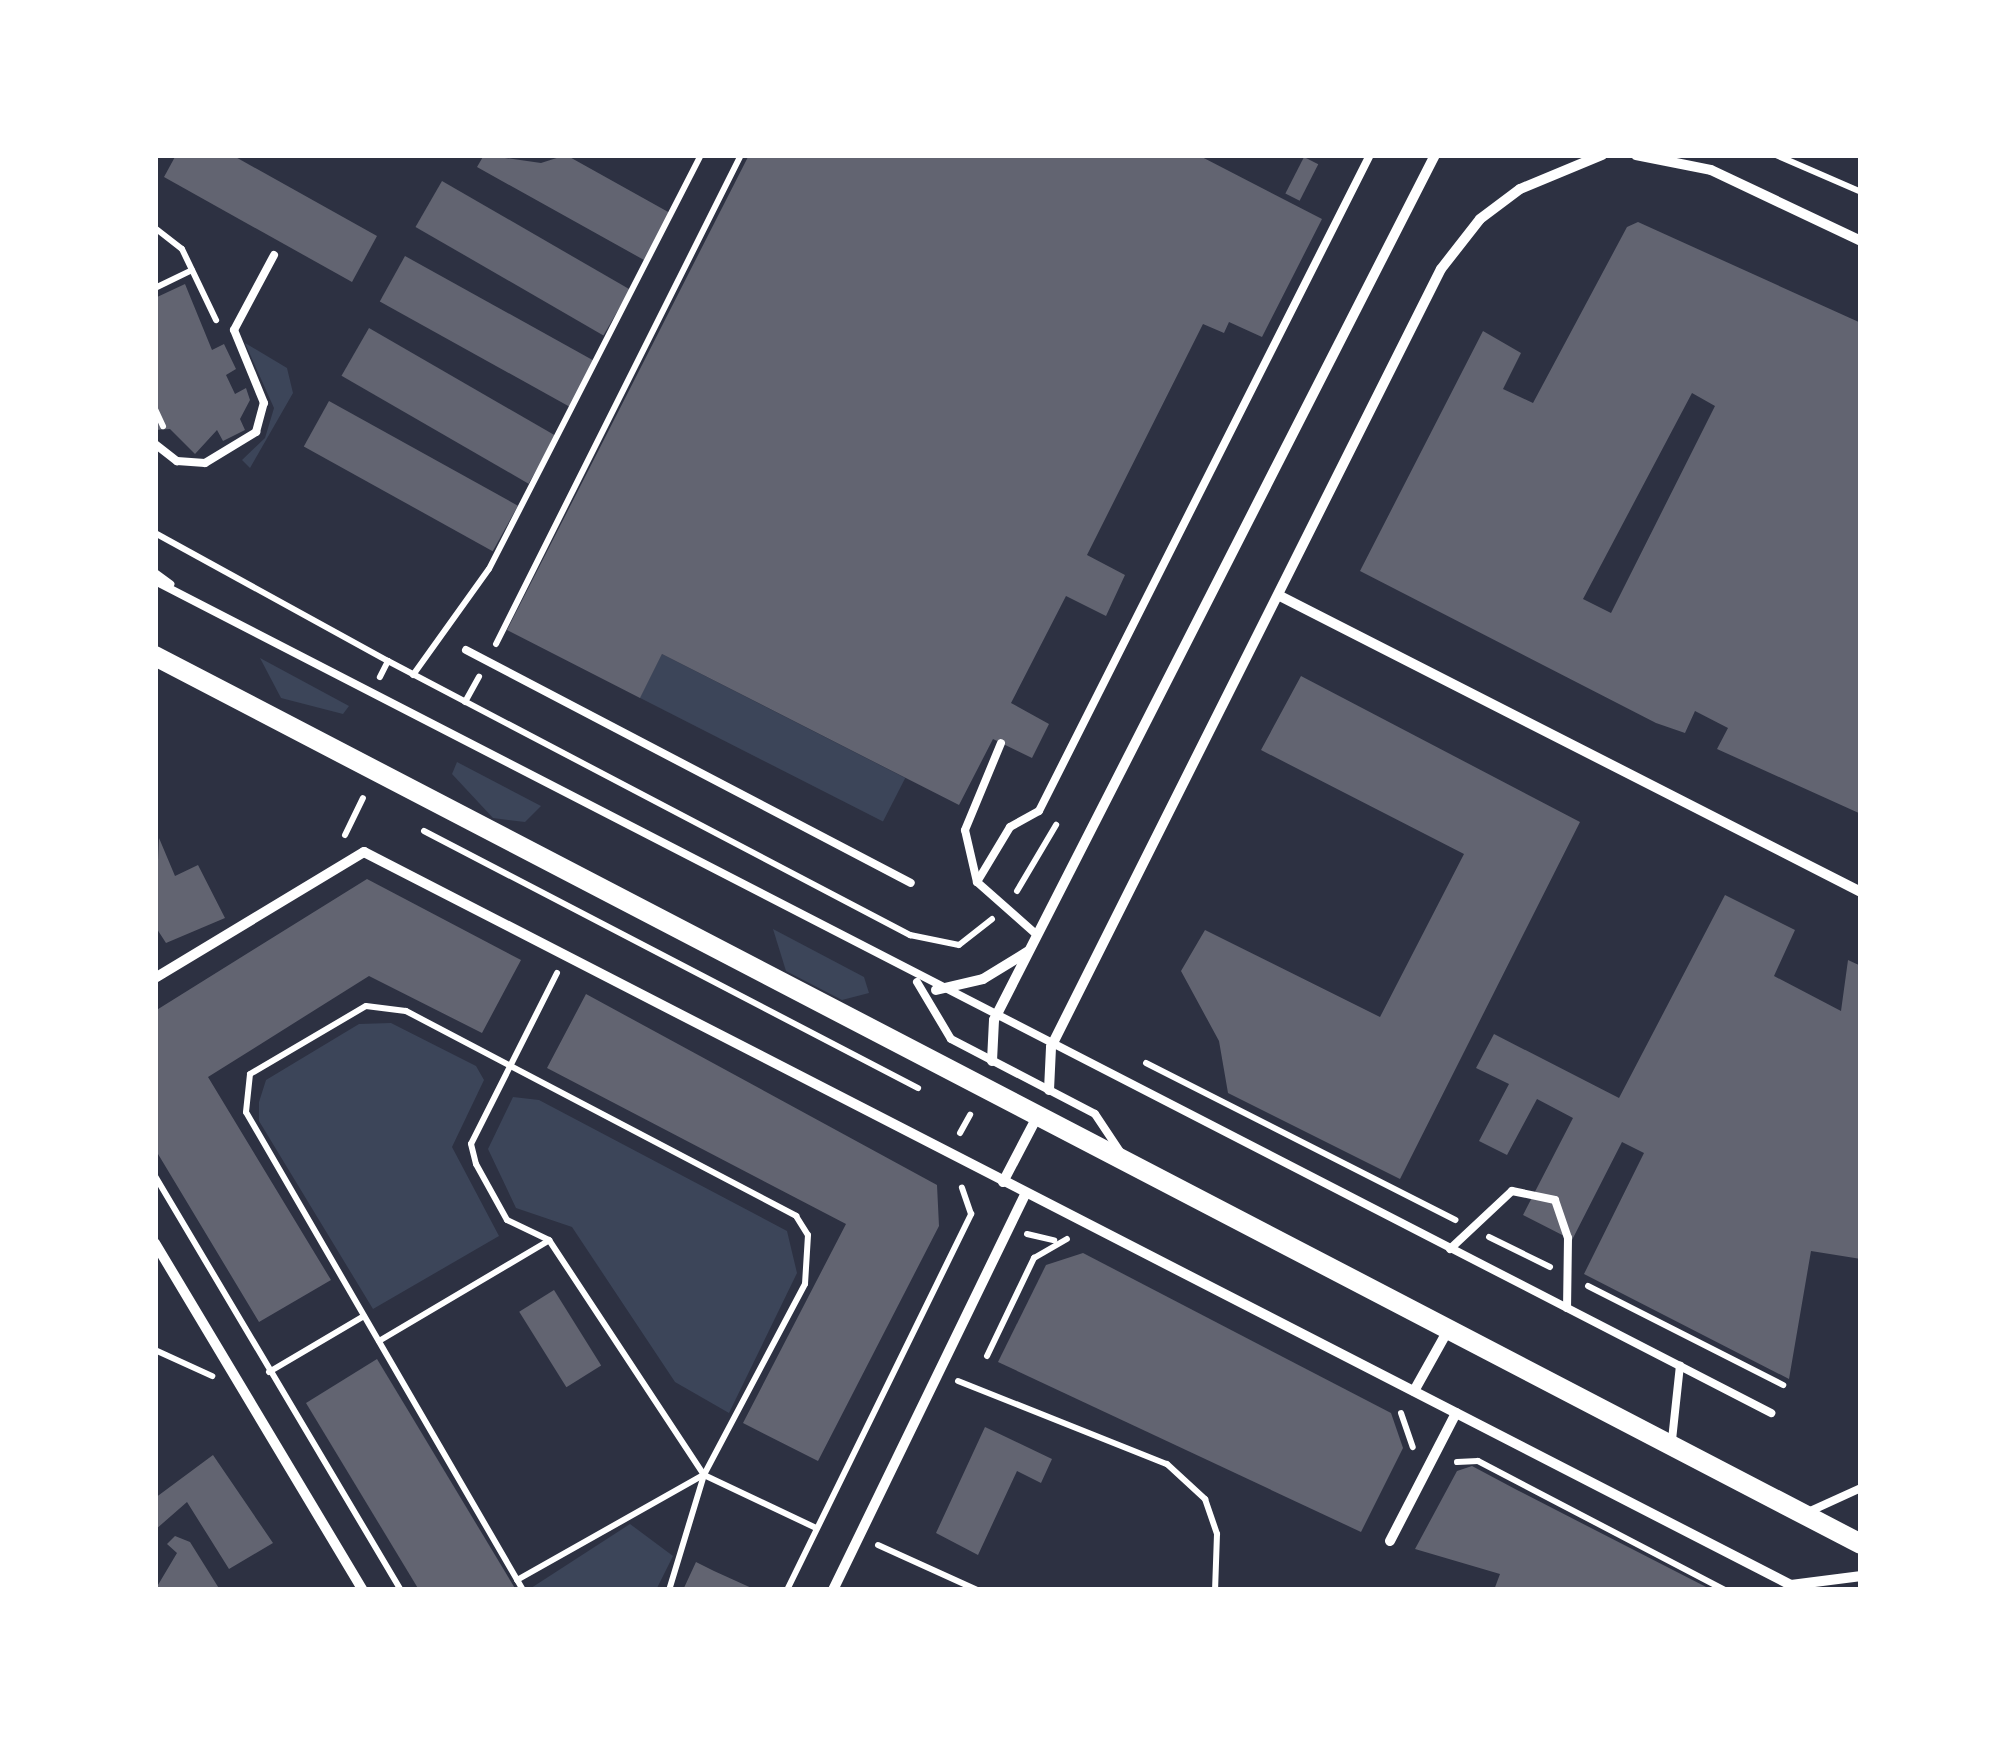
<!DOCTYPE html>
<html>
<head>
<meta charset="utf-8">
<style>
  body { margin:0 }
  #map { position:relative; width:2016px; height:1745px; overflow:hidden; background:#2d3142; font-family:"Source Sans 3",sans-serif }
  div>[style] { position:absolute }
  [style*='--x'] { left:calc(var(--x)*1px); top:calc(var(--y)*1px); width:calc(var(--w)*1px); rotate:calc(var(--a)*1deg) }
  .green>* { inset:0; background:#3c4559; transform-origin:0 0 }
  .building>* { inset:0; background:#626471; transform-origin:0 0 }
  .path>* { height:6px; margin:-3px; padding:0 3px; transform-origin:3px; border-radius:3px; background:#fff }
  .service>* { height:8px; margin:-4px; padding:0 4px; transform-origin:4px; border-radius:4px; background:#fff }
  .minor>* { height:10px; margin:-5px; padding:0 5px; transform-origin:5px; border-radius:5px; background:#fff }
  .secondary>* { height:20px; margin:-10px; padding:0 10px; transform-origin:10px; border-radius:10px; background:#fff }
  span { translate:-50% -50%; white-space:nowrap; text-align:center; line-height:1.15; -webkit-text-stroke:8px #fff; paint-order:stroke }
  .frame { position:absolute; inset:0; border:158px solid #fff; pointer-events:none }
</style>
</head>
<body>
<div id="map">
  <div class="green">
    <div style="clip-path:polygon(245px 343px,287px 368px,293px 393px,250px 468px,242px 460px,265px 438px,274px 408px)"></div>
    <div style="left:662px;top:654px;width:273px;height:49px;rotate:27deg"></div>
    <div style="clip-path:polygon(260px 658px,349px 706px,343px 714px,281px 698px)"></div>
    <div style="clip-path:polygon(457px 762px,541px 806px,525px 822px,493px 818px,452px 774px)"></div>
    <div style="clip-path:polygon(773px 929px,864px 977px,869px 993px,842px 1000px,786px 971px)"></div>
    <div style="clip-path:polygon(391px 1023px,476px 1066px,484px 1080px,452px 1147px,499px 1236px,373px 1309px,259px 1121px,259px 1102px,266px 1080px,359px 1024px)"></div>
    <div style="clip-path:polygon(513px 1097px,539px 1100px,787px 1231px,797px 1273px,729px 1413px,675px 1382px,572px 1227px,516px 1208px,488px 1149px)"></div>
    <div style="clip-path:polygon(630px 1524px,673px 1556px,656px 1590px,528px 1590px)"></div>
  </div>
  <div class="building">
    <div style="clip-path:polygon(176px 155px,232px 155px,377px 236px,352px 282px,164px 177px)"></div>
    <div style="clip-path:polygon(484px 155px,541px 163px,566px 155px,670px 213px,644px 260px,477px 167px)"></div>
    <div style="clip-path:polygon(749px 155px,1198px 155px,1322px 219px,1262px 337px,1229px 322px,1224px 333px,1203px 324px,1087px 555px,1125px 575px,1106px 616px,1066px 596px,1011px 703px,1049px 724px,1032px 758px,993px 739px,959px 805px,662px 654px,640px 698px,507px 630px)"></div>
    <div style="left:1304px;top:157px;width:16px;height:41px;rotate:27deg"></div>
    <div style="left:442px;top:181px;width:217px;height:53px;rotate:30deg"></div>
    <div style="clip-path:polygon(evenodd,1638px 222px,1861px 323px,1861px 814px,1717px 749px,1728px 728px,1695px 711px,1685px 733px,1656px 723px,1360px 571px,1483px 331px,1521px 353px,1503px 389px,1533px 403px,1627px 227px,1638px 222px,1692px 393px,1715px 406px,1611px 613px,1583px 599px,1692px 393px)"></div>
    <div style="left:405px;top:256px;width:217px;height:52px;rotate:29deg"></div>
    <div style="clip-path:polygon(185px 284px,212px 350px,224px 344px,236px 369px,226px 375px,235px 394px,246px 388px,250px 400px,240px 419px,245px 430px,223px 441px,217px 430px,195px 454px,170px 429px,155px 430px,155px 298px)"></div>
    <div style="left:369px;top:328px;width:216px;height:55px;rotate:30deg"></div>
    <div style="left:329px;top:401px;width:216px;height:52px;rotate:29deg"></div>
    <div style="clip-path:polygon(1301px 676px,1580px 822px,1400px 1179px,1228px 1093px,1219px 1041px,1181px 971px,1205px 930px,1380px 1017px,1464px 854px,1261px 750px)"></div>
    <div style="clip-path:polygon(159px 838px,175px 876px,198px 865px,225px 918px,166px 943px,155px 926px)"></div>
    <div style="clip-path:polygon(367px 879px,521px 960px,482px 1033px,369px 976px,208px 1077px,331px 1280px,259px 1322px,155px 1149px,155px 1011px)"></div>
    <div style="clip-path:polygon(1725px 895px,1795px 930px,1774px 976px,1841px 1011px,1848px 960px,1861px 966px,1861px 1259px,1811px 1251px,1789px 1379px,1584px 1274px,1644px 1153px,1622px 1142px,1572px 1240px,1523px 1215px,1573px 1118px,1537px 1099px,1507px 1155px,1479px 1141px,1509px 1084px,1476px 1068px,1494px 1034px,1619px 1098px)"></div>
    <div style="clip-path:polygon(586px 994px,937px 1185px,939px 1226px,818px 1461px,743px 1423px,846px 1224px,547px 1068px)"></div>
    <div style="clip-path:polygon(1083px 1253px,1391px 1413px,1403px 1448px,1361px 1532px,998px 1362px,1046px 1265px)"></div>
    <div style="left:554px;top:1290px;width:89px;height:41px;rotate:58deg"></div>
    <div style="clip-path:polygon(377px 1359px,409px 1412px,516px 1590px,419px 1590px,306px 1403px)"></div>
    <div style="clip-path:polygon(985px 1427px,1052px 1459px,1041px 1483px,1017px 1471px,978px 1555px,936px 1533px)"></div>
    <div style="clip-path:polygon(213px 1455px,273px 1543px,229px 1569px,187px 1502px,155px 1530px,155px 1498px)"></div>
    <div style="clip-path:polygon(1472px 1466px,1517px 1490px,1712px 1590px,1494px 1590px,1500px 1574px,1415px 1549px,1457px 1471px)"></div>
    <div style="clip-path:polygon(175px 1536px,190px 1542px,220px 1590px,155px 1590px,177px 1553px,167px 1544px)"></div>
    <div style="clip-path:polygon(696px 1562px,714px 1571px,756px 1590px,683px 1590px)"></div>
  </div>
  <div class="path">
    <div style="--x:1776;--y:155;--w:93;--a:23.5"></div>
    <div style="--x:155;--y:228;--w:34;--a:38"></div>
    <div style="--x:182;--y:249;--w:79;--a:64.4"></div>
    <div style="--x:155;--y:288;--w:41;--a:-25.9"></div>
    <div style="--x:155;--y:409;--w:19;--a:65"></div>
    <div style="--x:155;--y:533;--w:266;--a:28.8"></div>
    <div style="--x:388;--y:661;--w:18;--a:117"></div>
    <div style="--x:496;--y:644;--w:547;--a:-63.39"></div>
    <div style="--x:388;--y:661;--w:590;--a:27.7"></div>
    <div style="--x:910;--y:935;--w:50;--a:11.5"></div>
    <div style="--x:959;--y:945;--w:42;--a:-38.2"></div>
    <div style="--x:413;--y:675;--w:130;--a:-54.4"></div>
    <div style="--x:489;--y:569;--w:465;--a:-62.9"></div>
    <div style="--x:465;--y:702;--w:29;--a:-61"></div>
    <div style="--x:424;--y:831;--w:557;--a:27.49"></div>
    <div style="--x:345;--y:835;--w:41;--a:-64.1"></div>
    <div style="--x:1017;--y:891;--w:77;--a:-59.4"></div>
    <div style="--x:557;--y:973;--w:191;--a:116.7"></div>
    <div style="--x:471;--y:1144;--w:21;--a:76"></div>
    <div style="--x:476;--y:1164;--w:64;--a:61"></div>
    <div style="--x:507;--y:1220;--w:47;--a:25.5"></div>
    <div style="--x:549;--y:1240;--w:282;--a:56.6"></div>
    <div style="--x:704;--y:1475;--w:124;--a:25.3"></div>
    <div style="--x:1146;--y:1063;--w:347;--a:26.9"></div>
    <div style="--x:960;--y:1133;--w:21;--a:-61"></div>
    <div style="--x:155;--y:1176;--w:482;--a:59.3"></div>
    <div style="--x:1027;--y:1234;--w:28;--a:13"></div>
    <div style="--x:1489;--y:1237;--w:68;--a:26.2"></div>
    <div style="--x:1588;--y:1286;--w:219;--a:26.9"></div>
    <div style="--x:379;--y:1341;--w:196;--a:-30.6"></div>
    <div style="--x:155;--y:1350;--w:63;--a:24.5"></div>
    <div style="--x:987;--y:1356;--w:109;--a:-64.4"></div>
    <div style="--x:1034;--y:1258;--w:38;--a:-30"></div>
    <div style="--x:269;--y:1372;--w:110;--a:-30.5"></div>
    <div style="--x:958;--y:1381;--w:225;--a:21.7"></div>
    <div style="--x:1167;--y:1464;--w:52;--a:42.6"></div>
    <div style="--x:1205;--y:1499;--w:37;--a:71"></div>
    <div style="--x:1217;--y:1534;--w:56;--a:92"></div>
    <div style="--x:1401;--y:1413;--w:36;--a:71"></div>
    <div style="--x:1457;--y:1462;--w:21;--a:-3"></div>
    <div style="--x:1478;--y:1461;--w:279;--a:27.6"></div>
    <div style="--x:878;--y:1545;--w:109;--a:24.4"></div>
    <div style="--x:517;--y:1580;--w:214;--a:-29.4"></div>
    <div style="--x:523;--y:1590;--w:552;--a:-120.09"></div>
    <div style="--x:246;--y:1112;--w:38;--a:-84"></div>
    <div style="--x:250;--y:1074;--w:134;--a:-30.4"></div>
    <div style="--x:366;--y:1006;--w:40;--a:7.1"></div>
    <div style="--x:406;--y:1011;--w:441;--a:27.7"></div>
    <div style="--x:796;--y:1216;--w:22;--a:58"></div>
    <div style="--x:808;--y:1235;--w:49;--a:93.5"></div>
    <div style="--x:805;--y:1284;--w:216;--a:117.9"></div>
    <div style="--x:704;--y:1475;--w:120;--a:106.9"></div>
    <div style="--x:787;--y:1590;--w:419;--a:-63.9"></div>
    <div style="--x:971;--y:1214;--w:28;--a:-109"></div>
  </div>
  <div class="service">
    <div style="--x:155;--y:444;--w:28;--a:38"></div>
    <div style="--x:177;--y:461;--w:28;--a:4"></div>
    <div style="--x:205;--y:463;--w:60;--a:-31.3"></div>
    <div style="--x:256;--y:432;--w:30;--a:-75"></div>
    <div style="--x:264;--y:403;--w:79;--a:-112.3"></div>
    <div style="--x:234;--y:330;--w:85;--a:-61.9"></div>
    <div style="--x:155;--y:573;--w:19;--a:36"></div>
    <div style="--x:155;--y:581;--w:1818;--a:27.24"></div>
    <div style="--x:466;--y:650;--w:502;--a:27.64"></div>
    <div style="--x:977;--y:882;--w:53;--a:-103"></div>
    <div style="--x:965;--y:830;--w:94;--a:-67.5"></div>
    <div style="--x:1037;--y:935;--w:80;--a:-138.5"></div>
    <div style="--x:977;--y:882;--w:64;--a:-59"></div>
    <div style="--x:1010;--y:827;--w:33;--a:-29"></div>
    <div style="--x:1039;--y:811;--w:735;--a:-63.23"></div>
    <div style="--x:917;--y:982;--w:66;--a:59.2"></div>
    <div style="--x:951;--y:1039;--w:162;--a:27.5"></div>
    <div style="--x:1095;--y:1114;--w:47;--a:56.3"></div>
    <div style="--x:1450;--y:1249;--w:85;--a:-43.1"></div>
    <div style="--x:1512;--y:1191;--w:44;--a:11.8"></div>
    <div style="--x:1555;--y:1200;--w:40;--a:71.1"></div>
    <div style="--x:1568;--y:1238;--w:70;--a:90.8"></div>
    <div style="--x:1672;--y:1440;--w:75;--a:-83.9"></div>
    <div style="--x:1806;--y:1513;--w:60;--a:-24.4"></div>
  </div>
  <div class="minor">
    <div style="--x:1636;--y:155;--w:76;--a:11.3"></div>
    <div style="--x:1711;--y:170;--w:166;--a:25.3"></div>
    <div style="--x:1280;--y:596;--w:652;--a:27"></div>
    <div style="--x:155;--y:978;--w:244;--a:-31.1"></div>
    <div style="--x:364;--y:852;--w:1604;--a:27.19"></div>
    <div style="--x:1791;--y:1585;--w:71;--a:-7.3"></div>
    <div style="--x:936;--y:990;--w:48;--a:-13.2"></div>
    <div style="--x:983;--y:979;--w:52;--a:-31.5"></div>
    <div style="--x:992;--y:1061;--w:41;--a:-87.2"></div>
    <div style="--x:994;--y:1020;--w:971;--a:-62.99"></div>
    <div style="--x:1049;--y:1090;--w:43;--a:-87.3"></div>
    <div style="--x:1051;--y:1047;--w:870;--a:-63.38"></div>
    <div style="--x:1441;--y:269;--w:63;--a:-52"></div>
    <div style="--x:1480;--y:219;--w:50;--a:-36.9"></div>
    <div style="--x:1520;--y:189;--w:89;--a:-22.5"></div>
    <div style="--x:1003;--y:1182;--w:71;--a:-62.4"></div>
    <div style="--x:155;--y:1243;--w:405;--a:59.1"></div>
    <div style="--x:1414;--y:1391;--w:68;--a:-60.8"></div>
    <div style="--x:1390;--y:1541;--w:144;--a:-62.7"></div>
    <div style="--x:833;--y:1590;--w:440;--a:-64.1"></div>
  </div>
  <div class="secondary">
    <div style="--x:155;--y:656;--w:1923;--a:27.5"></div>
  </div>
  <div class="frame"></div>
</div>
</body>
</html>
